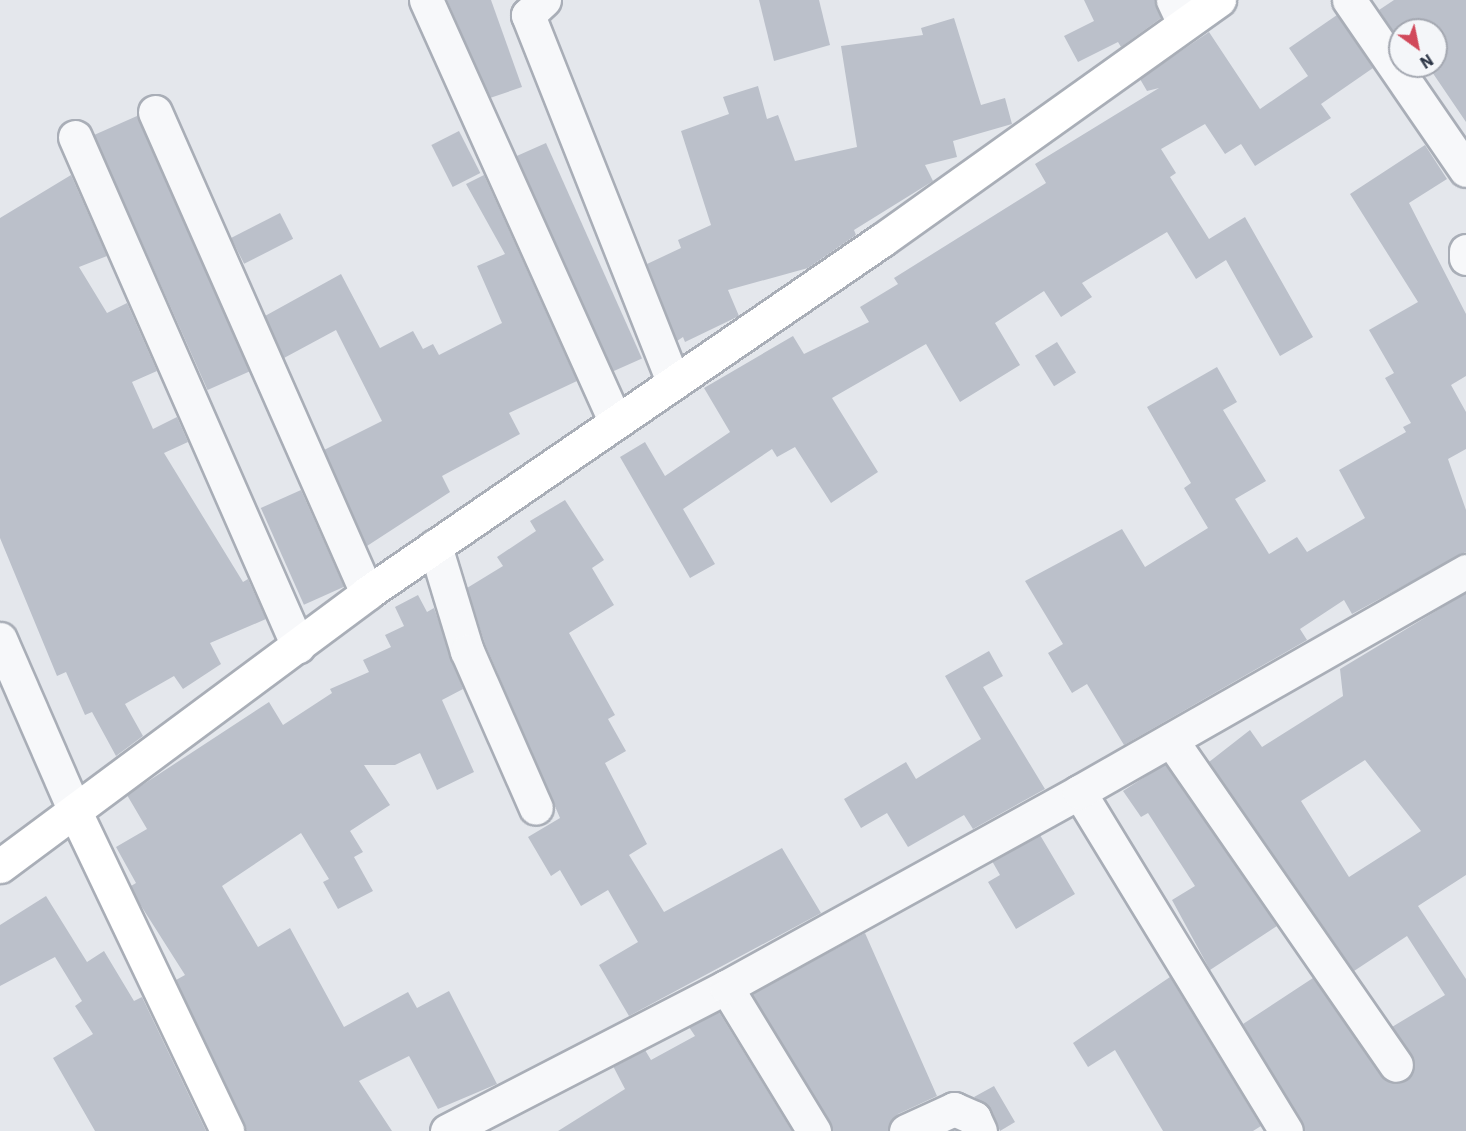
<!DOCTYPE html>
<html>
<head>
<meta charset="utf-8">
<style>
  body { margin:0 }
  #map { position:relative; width:1466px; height:1131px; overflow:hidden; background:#e4e7ec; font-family:"IBM Plex Sans",sans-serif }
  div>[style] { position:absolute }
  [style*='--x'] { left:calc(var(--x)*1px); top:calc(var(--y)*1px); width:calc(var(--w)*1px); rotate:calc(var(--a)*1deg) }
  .building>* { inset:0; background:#bbc0ca; transform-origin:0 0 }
  .roads { filter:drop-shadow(2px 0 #a9aeb7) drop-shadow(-2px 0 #a9aeb7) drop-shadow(0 2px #a9aeb7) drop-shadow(0 -2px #a9aeb7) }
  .street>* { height:33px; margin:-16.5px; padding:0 16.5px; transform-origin:16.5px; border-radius:16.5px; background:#f7f8fa }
  .secondary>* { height:33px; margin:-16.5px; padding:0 16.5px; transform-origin:16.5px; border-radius:16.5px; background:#fff }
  span { translate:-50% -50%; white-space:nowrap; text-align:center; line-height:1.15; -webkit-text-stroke:6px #f4f6f9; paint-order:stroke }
  .north { position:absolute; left:1388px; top:18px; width:60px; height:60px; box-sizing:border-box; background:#f4f6f9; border:2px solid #a4a8b1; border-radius:50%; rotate:147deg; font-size:16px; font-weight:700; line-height:24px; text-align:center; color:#2b3445 }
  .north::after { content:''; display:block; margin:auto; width:21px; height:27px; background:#d1495b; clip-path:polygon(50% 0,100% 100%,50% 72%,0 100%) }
</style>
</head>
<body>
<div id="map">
  <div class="building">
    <div style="clip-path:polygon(447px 0,491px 0,522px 87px,490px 98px)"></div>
    <div style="clip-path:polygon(759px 0,819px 0,830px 45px,774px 61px)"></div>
    <div style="clip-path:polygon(1084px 0,1155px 0,1161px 18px,1121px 47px,1118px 42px,1078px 62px,1064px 36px,1094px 21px)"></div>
    <div style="clip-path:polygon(1394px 0,1466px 0,1466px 122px,1428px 66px,1436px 66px,1436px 30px,1400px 30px,1400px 41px,1379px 10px)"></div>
    <div style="clip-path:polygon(1337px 15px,1373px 68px,1321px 104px,1331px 118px,1255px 166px,1241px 144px,1225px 154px,1205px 124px,1161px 149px,1176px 173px,1170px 177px,1209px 239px,1245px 217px,1313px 337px,1280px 356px,1226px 260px,1196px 279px,1167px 232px,1082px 283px,1092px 297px,1061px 317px,1044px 291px,995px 323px,1020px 365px,960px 402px,926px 344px,832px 398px,878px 472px,831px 503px,795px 447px,777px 457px,772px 449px,683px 509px,715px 564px,690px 578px,620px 457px,645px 442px,665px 476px,730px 432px,704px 388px,793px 336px,804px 354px,869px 322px,860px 307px,898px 284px,894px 278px,1046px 183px,1035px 164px,1159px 88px,1147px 91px,1140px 79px,1209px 32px,1260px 109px,1308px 76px,1289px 48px)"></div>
    <div style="clip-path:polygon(954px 18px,981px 105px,1005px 98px,1012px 124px,953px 141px,957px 157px,925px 165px,933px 181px,854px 230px,856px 235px,808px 268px,728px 290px,739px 316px,685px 342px,683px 337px,677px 341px,647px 264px,681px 248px,678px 240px,711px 225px,681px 131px,729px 114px,723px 97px,758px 86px,767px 119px,778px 115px,795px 161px,857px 147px,841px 46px,923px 35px,921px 28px)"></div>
    <div style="left:137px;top:116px;width:279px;height:47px;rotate:66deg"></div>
    <div style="left:459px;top:131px;width:47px;height:31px;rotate:63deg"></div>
    <div style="left:546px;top:143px;width:236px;height:32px;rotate:66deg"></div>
    <div style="clip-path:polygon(1425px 145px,1447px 179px,1409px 203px,1466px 314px,1466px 376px,1451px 385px,1466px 412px,1466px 449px,1448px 459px,1466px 510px,1466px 552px,1352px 614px,1344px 600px,1300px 629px,1307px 640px,1124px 745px,1087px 684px,1072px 693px,1048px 653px,1063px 644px,1025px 581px,1122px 529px,1145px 567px,1208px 528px,1184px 488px,1191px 483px,1147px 407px,1217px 367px,1237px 402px,1223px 410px,1266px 481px,1235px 499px,1269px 554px,1297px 537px,1307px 552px,1365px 518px,1339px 470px,1406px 432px,1403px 427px,1411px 423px,1385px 378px,1394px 373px,1369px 330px,1418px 302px,1350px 194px)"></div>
    <div style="clip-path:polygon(71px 175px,107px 256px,79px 267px,107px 313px,127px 303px,157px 371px,132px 382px,153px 429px,177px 417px,188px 442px,164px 453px,243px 582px,248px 579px,266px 619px,210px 643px,221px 664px,183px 689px,174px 676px,125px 704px,143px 736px,116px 756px,92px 712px,85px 715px,66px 672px,57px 676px,0 538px,0 218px)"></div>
    <div style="clip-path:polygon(484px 175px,577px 381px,509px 413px,520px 434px,442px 476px,450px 492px,367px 546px,324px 450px,382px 421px,336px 330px,284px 358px,265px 316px,341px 274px,380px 348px,413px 331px,423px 349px,433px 344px,439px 355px,502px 323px,477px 266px,505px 254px,466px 184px)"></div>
    <div style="left:280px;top:213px;width:29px;height:55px;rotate:63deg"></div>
    <div style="left:1057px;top:342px;width:36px;height:26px;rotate:58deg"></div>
    <div style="left:301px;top:490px;width:106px;height:44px;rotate:66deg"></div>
    <div style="clip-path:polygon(565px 500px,604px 560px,592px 568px,614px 605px,569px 633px,615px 715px,608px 719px,626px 751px,605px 763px,647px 844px,629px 855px,664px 912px,782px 848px,821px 913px,629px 1016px,599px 965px,638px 942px,608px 890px,581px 906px,560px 870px,551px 876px,528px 837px,560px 818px,485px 644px,467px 588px,503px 566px,497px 557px,536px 531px,530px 521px)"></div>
    <div style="clip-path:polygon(evenodd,1466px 593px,1466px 875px,1418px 906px,1466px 979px,1466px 1131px,1305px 1131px,1243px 1024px,1313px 978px,1381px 1076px,1398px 1084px,1413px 1074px,1415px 1063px,1392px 1027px,1445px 995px,1407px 936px,1354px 971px,1209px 762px,1250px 730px,1262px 747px,1343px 696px,1340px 669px,1466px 593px,1365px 760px,1421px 831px,1349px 877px,1301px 801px,1365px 760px)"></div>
    <div style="clip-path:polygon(418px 595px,427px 612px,434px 608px,463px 689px,442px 700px,474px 772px,437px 790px,420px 753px,395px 765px,364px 765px,390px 805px,350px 831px,363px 852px,354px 857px,373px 891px,338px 909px,323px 882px,329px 879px,301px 833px,222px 886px,258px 947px,290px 928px,344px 1027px,408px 992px,417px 1008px,449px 991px,497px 1084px,438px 1109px,409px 1056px,359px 1081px,392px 1131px,245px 1131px,176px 980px,185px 975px,138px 901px,131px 886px,136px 883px,116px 847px,147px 829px,127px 795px,269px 702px,283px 725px,332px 693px,330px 689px,369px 672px,363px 660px,391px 647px,385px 635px,404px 626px,395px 607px)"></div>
    <div style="clip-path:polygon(989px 651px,1003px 676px,983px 687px,1045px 789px,973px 829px,964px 815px,908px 847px,887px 813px,861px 828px,844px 799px,906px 762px,916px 779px,981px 739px,945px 676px)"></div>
    <div style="clip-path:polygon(1165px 764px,1277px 926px,1210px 970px,1172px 900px,1195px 886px,1148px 813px,1141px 817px,1123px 791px)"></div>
    <div style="clip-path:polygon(1040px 835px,1075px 894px,1016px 929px,988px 882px,1000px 875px,992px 861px)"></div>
    <div style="clip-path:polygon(46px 896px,87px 962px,104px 951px,134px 1001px,142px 997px,206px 1131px,95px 1131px,53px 1058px,93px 1034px,75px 1006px,82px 1001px,55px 957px,0 986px,0 925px)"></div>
    <div style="clip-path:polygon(865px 933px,937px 1096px,898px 1114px,888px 1131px,833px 1131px,752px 994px)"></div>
    <div style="clip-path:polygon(1170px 977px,1261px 1126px,1253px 1131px,1163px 1131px,1115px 1050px,1088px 1067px,1073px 1043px)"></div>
    <div style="clip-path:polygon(719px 1012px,792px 1131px,558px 1131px,625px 1089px,613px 1066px,645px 1050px,651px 1060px,695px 1036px,689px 1027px)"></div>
    <div style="clip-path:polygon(994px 1086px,1015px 1122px,1000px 1131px,991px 1109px,974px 1097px)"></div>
  </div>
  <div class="roads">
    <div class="street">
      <div style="--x:426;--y:0;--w:461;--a:65.8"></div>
      <div style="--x:544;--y:0;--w:22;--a:137"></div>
      <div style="--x:528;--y:15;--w:395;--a:68.4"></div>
      <div style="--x:1173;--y:0;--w:26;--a:65"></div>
      <div style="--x:1349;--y:0;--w:206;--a:55.5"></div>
      <div style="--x:155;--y:112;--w:526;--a:66.21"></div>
      <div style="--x:75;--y:137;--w:556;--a:66.34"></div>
      <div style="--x:1466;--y:251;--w:7;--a:90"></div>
      <div style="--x:435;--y:546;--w:110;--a:73.1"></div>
      <div style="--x:467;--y:651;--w:171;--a:66.3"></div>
      <div style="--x:0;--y:639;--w:191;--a:66.5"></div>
      <div style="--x:1171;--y:740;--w:395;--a:55.3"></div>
      <div style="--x:1079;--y:792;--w:397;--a:58.6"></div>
      <div style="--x:726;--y:987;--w:169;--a:58.6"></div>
      <div style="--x:447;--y:1131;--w:314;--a:-27.3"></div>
      <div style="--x:726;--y:987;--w:403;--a:-28.9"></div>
      <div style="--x:1079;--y:792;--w:446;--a:-29.7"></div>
      <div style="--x:906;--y:1131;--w:53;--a:-24.6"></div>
      <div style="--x:954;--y:1109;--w:22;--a:24"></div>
      <div style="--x:974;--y:1118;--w:14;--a:65"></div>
    </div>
    <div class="secondary">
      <div style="--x:76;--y:814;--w:351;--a:64.5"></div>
      <div style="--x:0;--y:866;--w:457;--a:-36.6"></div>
      <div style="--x:367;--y:593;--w:624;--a:-34.43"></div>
      <div style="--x:882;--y:240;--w:414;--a:-35.5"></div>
    </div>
  </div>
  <div class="north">N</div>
</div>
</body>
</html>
